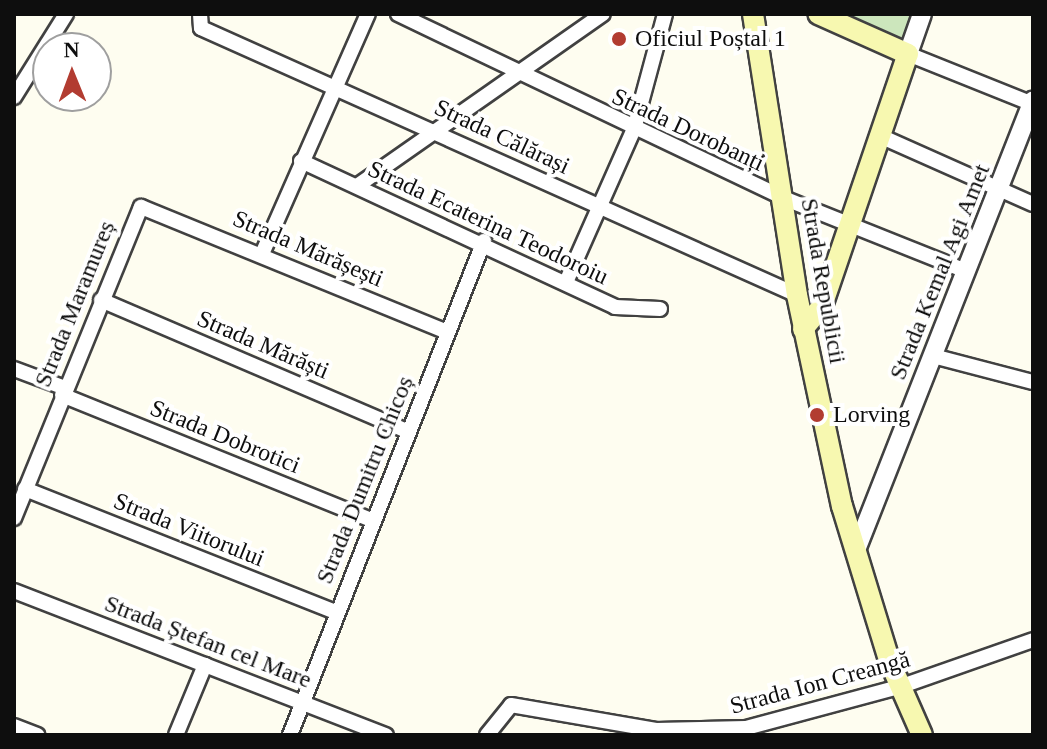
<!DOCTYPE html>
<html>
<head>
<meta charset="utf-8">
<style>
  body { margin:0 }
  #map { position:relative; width:1047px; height:749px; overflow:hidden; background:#fefdf0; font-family:"Times New Roman",serif }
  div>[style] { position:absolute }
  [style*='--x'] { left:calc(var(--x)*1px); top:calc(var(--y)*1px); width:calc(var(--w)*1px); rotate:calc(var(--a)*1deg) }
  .green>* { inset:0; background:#cce6bc }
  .roads { filter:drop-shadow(2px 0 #414141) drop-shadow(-2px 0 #414141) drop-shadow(0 2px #414141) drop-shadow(0 -2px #414141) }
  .minor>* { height:14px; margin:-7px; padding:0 7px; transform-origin:7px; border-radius:7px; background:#fff }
  .tertiary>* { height:18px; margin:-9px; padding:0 9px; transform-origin:9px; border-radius:9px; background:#fff }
  .secondary>* { height:20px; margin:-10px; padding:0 10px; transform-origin:10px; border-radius:10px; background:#f7f8b0 }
  .dots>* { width:22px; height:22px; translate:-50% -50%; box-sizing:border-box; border:4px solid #fff; border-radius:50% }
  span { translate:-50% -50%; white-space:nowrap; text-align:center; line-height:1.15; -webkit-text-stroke:8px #fff; paint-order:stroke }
  .poi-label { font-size:24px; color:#0e0e0e }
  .left { translate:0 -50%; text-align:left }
  .street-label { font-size:24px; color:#0e0e0e }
  .frame { position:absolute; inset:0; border:16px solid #0e0e0e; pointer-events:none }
  .north { position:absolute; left:32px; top:32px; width:80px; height:80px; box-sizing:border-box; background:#fff; border:2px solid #9f9f9f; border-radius:50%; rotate:359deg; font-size:22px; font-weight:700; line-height:32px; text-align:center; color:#0e0e0e }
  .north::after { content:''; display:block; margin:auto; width:28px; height:36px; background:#b23c31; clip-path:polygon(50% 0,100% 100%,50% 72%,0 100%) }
</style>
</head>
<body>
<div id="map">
  <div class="green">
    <div style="clip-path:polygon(818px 14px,922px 14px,908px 54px)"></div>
  </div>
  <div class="roads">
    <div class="minor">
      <div style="--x:200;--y:14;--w:14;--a:86"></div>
      <div style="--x:201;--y:28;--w:653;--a:24.13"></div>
      <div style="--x:398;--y:14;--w:424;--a:25.5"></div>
      <div style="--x:781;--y:197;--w:199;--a:21.8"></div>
      <div style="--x:908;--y:54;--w:135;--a:21.8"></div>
      <div style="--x:14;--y:97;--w:98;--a:-57.9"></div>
      <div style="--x:880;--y:136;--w:167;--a:24"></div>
      <div style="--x:301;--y:161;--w:346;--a:24.9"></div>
      <div style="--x:615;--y:307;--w:45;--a:2.5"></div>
      <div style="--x:357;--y:186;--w:300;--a:-35"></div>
      <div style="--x:262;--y:254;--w:262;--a:-66.2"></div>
      <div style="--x:567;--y:280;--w:165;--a:-66.1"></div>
      <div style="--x:634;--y:129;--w:119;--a:-74.9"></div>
      <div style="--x:101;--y:300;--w:333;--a:23.2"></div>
      <div style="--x:933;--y:356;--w:103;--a:14.6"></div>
      <div style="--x:14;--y:369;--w:54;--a:20.4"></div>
      <div style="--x:62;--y:395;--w:334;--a:22"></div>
      <div style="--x:25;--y:489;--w:334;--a:21.6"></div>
      <div style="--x:14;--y:518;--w:336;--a:-67.8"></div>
      <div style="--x:141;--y:207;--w:331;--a:22.2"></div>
      <div style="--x:14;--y:591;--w:399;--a:21.2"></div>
      <div style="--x:14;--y:726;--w:25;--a:21"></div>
      <div style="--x:176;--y:735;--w:76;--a:-67.5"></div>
      <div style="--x:290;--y:735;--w:531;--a:-68.56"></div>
      <div style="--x:487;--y:735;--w:38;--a:-51"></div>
      <div style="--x:511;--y:705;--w:147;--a:9.8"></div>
      <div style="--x:656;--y:730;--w:90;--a:-1.3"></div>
      <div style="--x:746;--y:728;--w:158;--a:-15"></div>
      <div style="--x:899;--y:687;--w:142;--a:-19.3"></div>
    </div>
    <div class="tertiary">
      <div style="--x:908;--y:54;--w:42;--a:-70.7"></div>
      <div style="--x:856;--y:550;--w:483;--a:-68.5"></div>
    </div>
    <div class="secondary">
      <div style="--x:753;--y:14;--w:284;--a:81.1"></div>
      <div style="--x:797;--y:295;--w:216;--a:78"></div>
      <div style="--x:842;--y:506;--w:161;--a:73"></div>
      <div style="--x:889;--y:660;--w:82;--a:66.3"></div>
      <div style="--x:803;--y:329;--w:30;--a:-50"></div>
      <div style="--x:822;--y:306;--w:266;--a:-71.2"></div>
      <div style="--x:908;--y:54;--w:98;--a:-156"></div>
    </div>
  </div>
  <div class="dots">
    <div style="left:619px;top:39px;background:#b23c31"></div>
    <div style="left:817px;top:415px;background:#b23c31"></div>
  </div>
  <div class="poi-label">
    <span class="left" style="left:635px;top:39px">Oficiul Poștal 1</span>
    <span class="left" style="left:833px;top:415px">Lorving</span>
  </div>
  <div class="street-label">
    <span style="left:688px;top:130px;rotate:25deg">Strada Dorobanți</span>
    <span style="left:502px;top:137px;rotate:25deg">Strada Călărași</span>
    <span style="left:488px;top:223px;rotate:25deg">Strada Ecaterina Teodoroiu</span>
    <span style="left:308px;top:249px;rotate:23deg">Strada Mărășești</span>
    <span style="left:940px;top:272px;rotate:-68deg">Strada Kemal Agi Amet</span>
    <span style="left:823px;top:281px;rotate:80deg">Strada Republicii</span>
    <span style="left:75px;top:304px;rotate:-68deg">Strada Maramureș</span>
    <span style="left:263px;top:345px;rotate:23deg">Strada Mărăști</span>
    <span style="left:225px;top:437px;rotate:22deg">Strada Dobrotici</span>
    <span style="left:365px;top:480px;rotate:-68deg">Strada Dumitru Chicoș</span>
    <span style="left:189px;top:530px;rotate:22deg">Strada Viitorului</span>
    <span style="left:208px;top:642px;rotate:21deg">Strada Ștefan cel Mare</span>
    <span style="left:820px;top:683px;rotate:-15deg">Strada Ion Creangă</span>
  </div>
  <div class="frame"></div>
  <div class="north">N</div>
</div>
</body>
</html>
